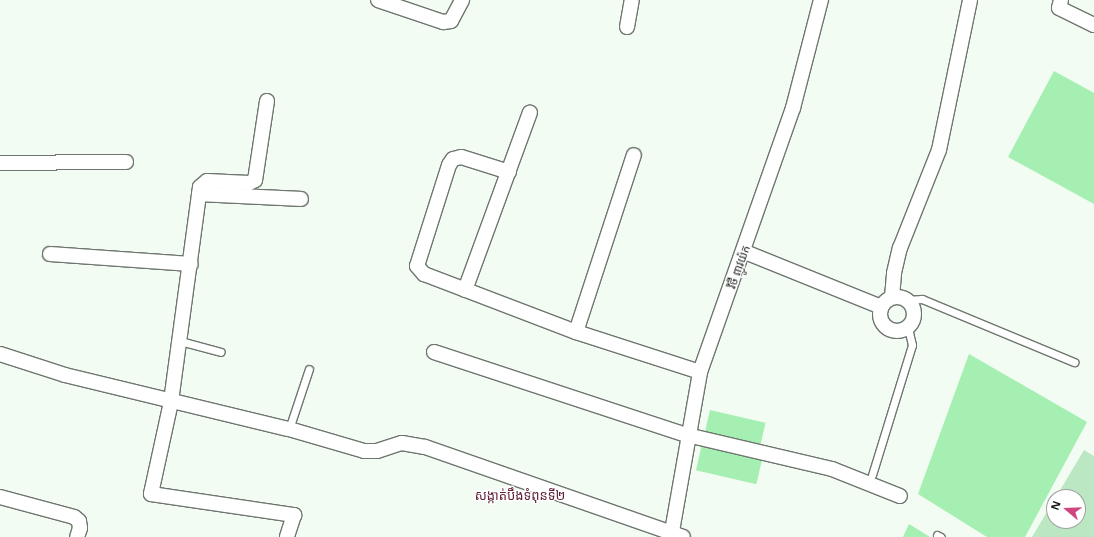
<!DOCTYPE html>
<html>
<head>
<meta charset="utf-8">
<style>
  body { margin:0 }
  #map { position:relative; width:1094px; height:537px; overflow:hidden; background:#f2fcf3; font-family:"Noto Sans","Noto Sans Khmer",sans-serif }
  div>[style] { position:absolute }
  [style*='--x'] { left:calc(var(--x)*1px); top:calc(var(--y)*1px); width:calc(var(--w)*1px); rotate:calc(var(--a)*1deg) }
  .green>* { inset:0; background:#bbe8c2 }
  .building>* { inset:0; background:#a4efb1; transform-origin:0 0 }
  .roads { filter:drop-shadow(1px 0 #6e766f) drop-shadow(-1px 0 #6e766f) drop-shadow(0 1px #6e766f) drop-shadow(0 -1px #6e766f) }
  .lane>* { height:7px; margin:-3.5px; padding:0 3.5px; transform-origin:3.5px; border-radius:3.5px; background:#fff }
  .street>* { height:14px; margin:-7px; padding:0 7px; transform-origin:7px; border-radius:7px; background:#fff }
  .street>.ring { margin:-7px; padding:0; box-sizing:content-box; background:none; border:14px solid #fff; border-radius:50% }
  span { translate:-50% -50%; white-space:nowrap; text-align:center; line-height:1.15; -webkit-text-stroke:3px #fff; paint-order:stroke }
  .street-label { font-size:11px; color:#121513 }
  .quarter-label { font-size:13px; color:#611e39 }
  .north { position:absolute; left:1046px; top:489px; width:40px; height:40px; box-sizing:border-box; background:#fff; border:1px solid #a0a1a1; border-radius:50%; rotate:289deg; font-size:11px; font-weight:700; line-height:16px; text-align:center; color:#121513 }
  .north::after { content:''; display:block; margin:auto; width:14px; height:18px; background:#cf457d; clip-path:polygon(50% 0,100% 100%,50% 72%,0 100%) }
</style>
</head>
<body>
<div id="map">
  <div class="green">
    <div style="clip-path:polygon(1084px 450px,1094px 456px,1094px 537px,1032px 537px,1054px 500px,1054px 521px,1078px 521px,1078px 497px,1056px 497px)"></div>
  </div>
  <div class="building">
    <div style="clip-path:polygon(1054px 71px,1094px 93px,1094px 204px,1008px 157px)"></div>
    <div style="clip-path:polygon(969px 354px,1087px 422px,1025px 537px,987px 537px,918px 494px)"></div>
    <div style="left:710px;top:410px;width:57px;height:23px;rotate:13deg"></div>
    <div style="left:702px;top:444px;width:62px;height:27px;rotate:13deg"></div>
    <div style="clip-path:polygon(909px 524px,930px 537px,903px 537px)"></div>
  </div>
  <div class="roads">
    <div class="lane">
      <div style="--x:907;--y:300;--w:15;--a:-4"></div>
      <div style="--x:922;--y:299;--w:165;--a:22.5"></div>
      <div style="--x:180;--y:341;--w:42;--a:15"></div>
      <div style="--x:289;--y:429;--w:63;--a:-71.6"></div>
      <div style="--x:872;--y:475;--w:136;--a:-72.9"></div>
      <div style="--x:912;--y:345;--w:18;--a:-103"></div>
      <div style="--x:937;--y:535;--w:4;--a:27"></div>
    </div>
    <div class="street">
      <div style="--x:378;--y:0;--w:69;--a:18.7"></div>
      <div style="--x:443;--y:22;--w:8;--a:-7"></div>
      <div style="--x:451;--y:21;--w:24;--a:-62"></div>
      <div style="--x:1061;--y:0;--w:8;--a:104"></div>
      <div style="--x:1059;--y:8;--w:39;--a:26"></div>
      <div style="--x:627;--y:27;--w:27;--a:-80"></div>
      <div style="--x:267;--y:101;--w:80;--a:98.6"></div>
      <div style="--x:255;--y:180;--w:7;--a:153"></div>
      <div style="--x:249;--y:183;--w:42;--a:-177.3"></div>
      <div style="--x:207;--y:181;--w:9;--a:139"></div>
      <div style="--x:200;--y:187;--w:217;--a:97.7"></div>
      <div style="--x:171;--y:402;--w:94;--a:102.3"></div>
      <div style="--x:151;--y:494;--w:145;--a:8.4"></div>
      <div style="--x:294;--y:515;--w:23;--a:108"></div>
      <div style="--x:0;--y:163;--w:126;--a:-0.5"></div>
      <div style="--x:509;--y:172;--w:50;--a:-162.6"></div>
      <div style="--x:461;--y:157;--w:8;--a:166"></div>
      <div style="--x:453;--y:159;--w:7;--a:124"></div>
      <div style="--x:449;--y:165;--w:106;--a:107.6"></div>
      <div style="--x:417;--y:266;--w:11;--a:49"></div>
      <div style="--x:424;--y:274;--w:163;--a:20.9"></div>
      <div style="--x:576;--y:332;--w:130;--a:17.9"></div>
      <div style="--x:199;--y:194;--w:102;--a:2.8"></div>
      <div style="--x:745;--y:252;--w:147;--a:22"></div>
      <div style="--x:50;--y:254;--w:141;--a:4.1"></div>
      <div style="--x:465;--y:290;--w:189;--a:-69.9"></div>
      <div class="ring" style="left:880px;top:297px;width:20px;height:20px"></div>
      <div style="--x:892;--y:297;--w:24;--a:-85"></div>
      <div style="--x:894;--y:273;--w:26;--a:-77"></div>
      <div style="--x:900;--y:248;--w:105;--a:-68.3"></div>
      <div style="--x:939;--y:150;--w:153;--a:-78.3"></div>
      <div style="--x:576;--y:332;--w:186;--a:-71.9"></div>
      <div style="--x:434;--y:352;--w:266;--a:18.2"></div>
      <div style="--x:687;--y:435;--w:149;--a:13.2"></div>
      <div style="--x:832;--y:469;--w:73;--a:21.7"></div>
      <div style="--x:0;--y:354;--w:68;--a:17.9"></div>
      <div style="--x:65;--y:375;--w:230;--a:13.6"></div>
      <div style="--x:289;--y:429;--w:78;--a:16.3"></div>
      <div style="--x:364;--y:451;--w:13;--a:0"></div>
      <div style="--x:377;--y:451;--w:26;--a:-18"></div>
      <div style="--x:402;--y:443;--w:23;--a:10"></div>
      <div style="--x:425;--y:447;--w:273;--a:19.2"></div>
      <div style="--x:0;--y:497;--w:77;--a:15.1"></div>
      <div style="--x:74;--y:517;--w:6;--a:39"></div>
      <div style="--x:79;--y:521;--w:7;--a:82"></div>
      <div style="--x:80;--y:528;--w:9;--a:108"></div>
      <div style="--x:671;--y:537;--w:168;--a:-80"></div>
      <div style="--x:700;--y:372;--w:280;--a:-70.6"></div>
      <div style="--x:793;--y:108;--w:112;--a:-75.5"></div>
    </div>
  </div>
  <div class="street-label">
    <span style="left:739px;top:267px;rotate:-70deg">វិថី ញូវយ៉ក</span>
  </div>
  <div class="quarter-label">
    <span style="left:520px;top:495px">សង្កាត់បឹងទំពុនទី២</span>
  </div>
  <div class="north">N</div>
</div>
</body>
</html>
